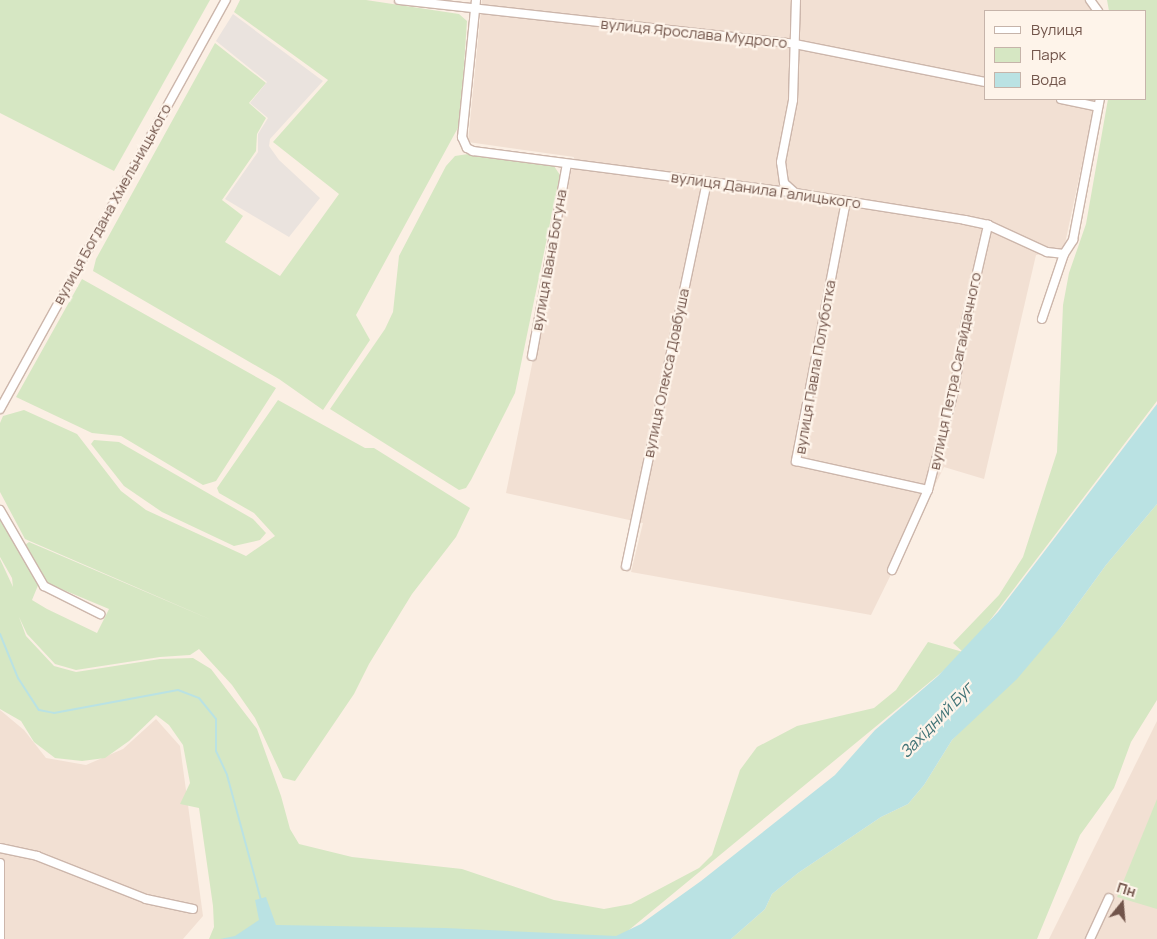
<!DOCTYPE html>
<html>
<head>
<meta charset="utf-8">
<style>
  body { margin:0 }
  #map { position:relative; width:1157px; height:939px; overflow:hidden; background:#fbefe4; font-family:Manrope,sans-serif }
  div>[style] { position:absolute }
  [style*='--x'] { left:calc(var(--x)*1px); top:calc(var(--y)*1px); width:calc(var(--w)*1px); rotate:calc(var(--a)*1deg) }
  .residential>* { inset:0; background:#f2e0d3 }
  .industrial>* { inset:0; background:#eae3de }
  .green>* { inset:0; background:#d6e7c3 }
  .water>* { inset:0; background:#bae2e3 }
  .stream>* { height:2px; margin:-1px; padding:0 1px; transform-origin:1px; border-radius:1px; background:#bae2e3 }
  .roads { filter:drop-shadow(1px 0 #ccb6ab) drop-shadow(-1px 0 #ccb6ab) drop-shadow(0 1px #ccb6ab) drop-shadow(0 -1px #ccb6ab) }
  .minor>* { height:8px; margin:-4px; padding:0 4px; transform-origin:4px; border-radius:4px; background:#fff }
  span { translate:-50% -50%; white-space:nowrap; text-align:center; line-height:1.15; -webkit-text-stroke:4.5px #fef4ea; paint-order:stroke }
  .street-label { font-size:15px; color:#72554b }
  .water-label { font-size:16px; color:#407376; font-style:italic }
  .legend { position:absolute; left:984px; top:10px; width:162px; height:90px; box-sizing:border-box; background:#fef4ea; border:1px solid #c6b4aa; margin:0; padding:6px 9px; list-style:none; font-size:15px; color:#72554b }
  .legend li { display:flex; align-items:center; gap:10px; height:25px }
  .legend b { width:25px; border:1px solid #c6b4aa }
  .north { position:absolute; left:1097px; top:879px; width:50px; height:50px; -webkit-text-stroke:4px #fef4ea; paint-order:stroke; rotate:17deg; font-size:14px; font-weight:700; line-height:20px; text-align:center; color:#72554b }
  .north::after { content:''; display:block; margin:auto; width:18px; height:22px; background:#72554b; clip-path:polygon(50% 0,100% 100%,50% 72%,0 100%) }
</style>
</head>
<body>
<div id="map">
  <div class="residential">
    <div style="clip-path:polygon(482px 0,1085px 0,1091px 11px,986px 11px,986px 99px,1094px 99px,1093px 113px,1064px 248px,1036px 255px,984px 479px,944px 467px,871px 615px,631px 572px,643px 523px,506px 493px,574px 157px,468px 142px)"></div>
    <div style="clip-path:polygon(0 710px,24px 730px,46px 758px,86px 765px,123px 749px,156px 719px,180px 746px,203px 916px,183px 939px,0 939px)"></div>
    <div style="clip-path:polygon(1157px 721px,1157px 939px,1049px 939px)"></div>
  </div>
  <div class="industrial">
    <div style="clip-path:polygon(233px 14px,323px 81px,270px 139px,269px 146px,279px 160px,320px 198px,289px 237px,225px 199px,258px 152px,258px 134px,268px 118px,250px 103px,267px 82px,216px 41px)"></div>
  </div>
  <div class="green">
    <div style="clip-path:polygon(0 0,210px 0,114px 171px,0 113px)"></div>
    <div style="clip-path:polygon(240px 0,366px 0,459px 14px,467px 21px,460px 124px,356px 315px,370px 340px,323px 410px,279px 379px,93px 271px,96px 259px,215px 43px,266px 83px,249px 103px,266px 118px,257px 134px,256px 151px,222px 200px,243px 216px,225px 242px,280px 276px,339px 194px,273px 142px,328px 80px,234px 12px)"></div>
    <div style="clip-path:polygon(1107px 0,1157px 0,1157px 401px,965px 653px,618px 939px,209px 939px,214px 927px,213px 906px,199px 808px,180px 804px,190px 783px,183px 745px,169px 725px,156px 715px,129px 741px,105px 758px,82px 761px,55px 758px,34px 742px,21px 721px,0 709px,0 559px,13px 587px,12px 578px,0 557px,0 514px,39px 583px,32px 600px,47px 609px,97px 633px,109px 609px,47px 583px,25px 545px,29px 542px,214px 621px,25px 539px,0 492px,0 423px,3px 416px,24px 410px,77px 434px,121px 491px,146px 510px,246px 556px,275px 536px,254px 513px,219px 493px,217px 488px,278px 400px,365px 448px,374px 448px,470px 508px,456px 537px,412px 594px,369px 664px,354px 694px,295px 781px,283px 778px,255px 718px,232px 685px,199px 649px,190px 655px,160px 657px,76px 670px,55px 664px,27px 634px,19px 617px,26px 636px,54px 666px,76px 672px,160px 659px,193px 658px,211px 669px,257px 729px,281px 796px,290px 829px,299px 844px,352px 857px,462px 869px,554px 900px,604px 909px,631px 904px,699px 868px,712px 855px,740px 770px,757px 747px,797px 726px,874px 708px,896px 690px,928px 642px,963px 652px,953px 643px,999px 595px,1023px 557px,1057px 452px,1063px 305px,1069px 273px,1086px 224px,1108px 99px,1146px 99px,1146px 11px,1109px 11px)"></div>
    <div style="clip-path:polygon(468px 154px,554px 166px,560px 175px,515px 393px,471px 480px,466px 488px,459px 490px,330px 409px,385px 329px,393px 312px,399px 256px,446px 166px,455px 156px)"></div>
    <div style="clip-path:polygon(82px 279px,276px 388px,216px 481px,203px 485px,121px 436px,92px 433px,16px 397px)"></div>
    <div style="clip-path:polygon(94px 440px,119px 442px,253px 519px,266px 533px,260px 540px,234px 546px,162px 512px,124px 486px,91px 444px)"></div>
    <div style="clip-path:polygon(1157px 504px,1157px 700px,1131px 742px,1114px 788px,1080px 835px,1037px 939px,731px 939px,765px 909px,772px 894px,798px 873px,881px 817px,908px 804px,924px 785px,952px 740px,1061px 627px,1106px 565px)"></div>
    <div style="clip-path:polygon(1157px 799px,1157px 909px,1117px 897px)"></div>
  </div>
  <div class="water">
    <div style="clip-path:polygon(1157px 404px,1157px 504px,1106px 565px,1061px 627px,1017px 679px,952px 740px,924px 785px,908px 804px,881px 817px,798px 873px,772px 894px,765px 909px,731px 939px,220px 939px,235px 936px,259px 920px,255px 900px,266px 897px,276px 925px,445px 928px,616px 936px,641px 924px,701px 881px,835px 775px,875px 730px,938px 676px,998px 612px)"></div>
  </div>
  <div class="stream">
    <div style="--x:0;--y:634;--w:48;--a:67.8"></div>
    <div style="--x:18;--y:678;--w:38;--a:57"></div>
    <div style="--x:39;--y:710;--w:15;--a:11"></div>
    <div style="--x:54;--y:713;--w:126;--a:-10.5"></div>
    <div style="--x:178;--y:690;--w:22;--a:21"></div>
    <div style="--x:199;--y:698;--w:27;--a:51"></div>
    <div style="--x:216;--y:719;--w:32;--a:90"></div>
    <div style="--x:216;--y:751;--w:26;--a:65"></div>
    <div style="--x:227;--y:775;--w:130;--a:74.8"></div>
  </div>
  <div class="roads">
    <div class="minor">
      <div style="--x:399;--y:0;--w:398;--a:6.3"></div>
      <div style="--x:795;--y:44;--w:195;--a:11.3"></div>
      <div style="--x:476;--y:0;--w:138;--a:95.8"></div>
      <div style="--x:462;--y:137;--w:12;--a:66"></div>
      <div style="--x:467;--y:148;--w:7;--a:27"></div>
      <div style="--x:473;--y:151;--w:325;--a:7.4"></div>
      <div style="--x:795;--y:193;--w:172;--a:9"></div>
      <div style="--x:965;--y:220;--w:24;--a:12"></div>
      <div style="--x:988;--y:225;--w:65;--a:24.6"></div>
      <div style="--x:1047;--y:252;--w:17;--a:7"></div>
      <div style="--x:1090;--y:0;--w:14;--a:54"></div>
      <div style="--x:1061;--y:99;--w:38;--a:12"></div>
      <div style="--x:794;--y:192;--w:13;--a:-138"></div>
      <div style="--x:784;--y:183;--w:21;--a:-98"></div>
      <div style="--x:781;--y:162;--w:63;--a:-79"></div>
      <div style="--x:793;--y:100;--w:100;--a:-88.3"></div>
      <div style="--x:846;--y:201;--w:265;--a:100.9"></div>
      <div style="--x:796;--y:461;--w:135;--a:12.4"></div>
      <div style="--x:1042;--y:319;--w:69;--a:-71.3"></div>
      <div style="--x:1064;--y:254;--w:17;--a:-57"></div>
      <div style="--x:1073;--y:240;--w:144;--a:-79.2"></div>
      <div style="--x:532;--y:356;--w:195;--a:-79.7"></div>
      <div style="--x:0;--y:409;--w:467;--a:-61.1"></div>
      <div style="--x:0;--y:510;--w:88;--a:59.9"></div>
      <div style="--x:44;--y:586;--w:63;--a:26.6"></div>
      <div style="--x:626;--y:566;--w:393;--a:-78.1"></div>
      <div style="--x:892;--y:570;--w:88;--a:-65.8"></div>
      <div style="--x:928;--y:490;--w:102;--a:-75.3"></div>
      <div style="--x:954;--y:391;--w:67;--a:-80.5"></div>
      <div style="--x:965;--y:325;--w:103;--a:-77"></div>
      <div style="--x:0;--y:848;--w:38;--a:12"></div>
      <div style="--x:37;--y:856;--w:117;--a:21.5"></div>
      <div style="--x:146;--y:899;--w:48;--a:12"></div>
      <div style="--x:0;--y:863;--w:76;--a:90"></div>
      <div style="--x:1090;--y:939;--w:45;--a:-65.1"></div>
    </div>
  </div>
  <div class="street-label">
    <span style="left:694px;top:33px;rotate:6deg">вулиця Ярослава Мудрого</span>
    <span style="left:766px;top:190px;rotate:8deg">вулиця Данила Галицького</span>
    <span style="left:112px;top:204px;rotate:-61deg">вулиця Богдана Хмельницького</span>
    <span style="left:549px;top:260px;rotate:-80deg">вулиця Івана Богуна</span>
    <span style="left:815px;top:367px;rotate:-80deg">вулиця Павла Полуботка</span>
    <span style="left:955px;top:371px;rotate:-78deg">вулиця Петра Сагайдачного</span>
    <span style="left:666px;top:373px;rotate:-78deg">вулиця Олекса Довбуша</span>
  </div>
  <div class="water-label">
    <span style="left:936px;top:720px;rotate:-46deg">Західний Буг</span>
  </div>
  <ul class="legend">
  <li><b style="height:6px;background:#fff"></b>Вулиця</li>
  <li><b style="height:14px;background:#d6e7c3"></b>Парк</li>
  <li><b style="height:14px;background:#bae2e3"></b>Вода</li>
  </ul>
  <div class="north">Пн</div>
</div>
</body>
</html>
